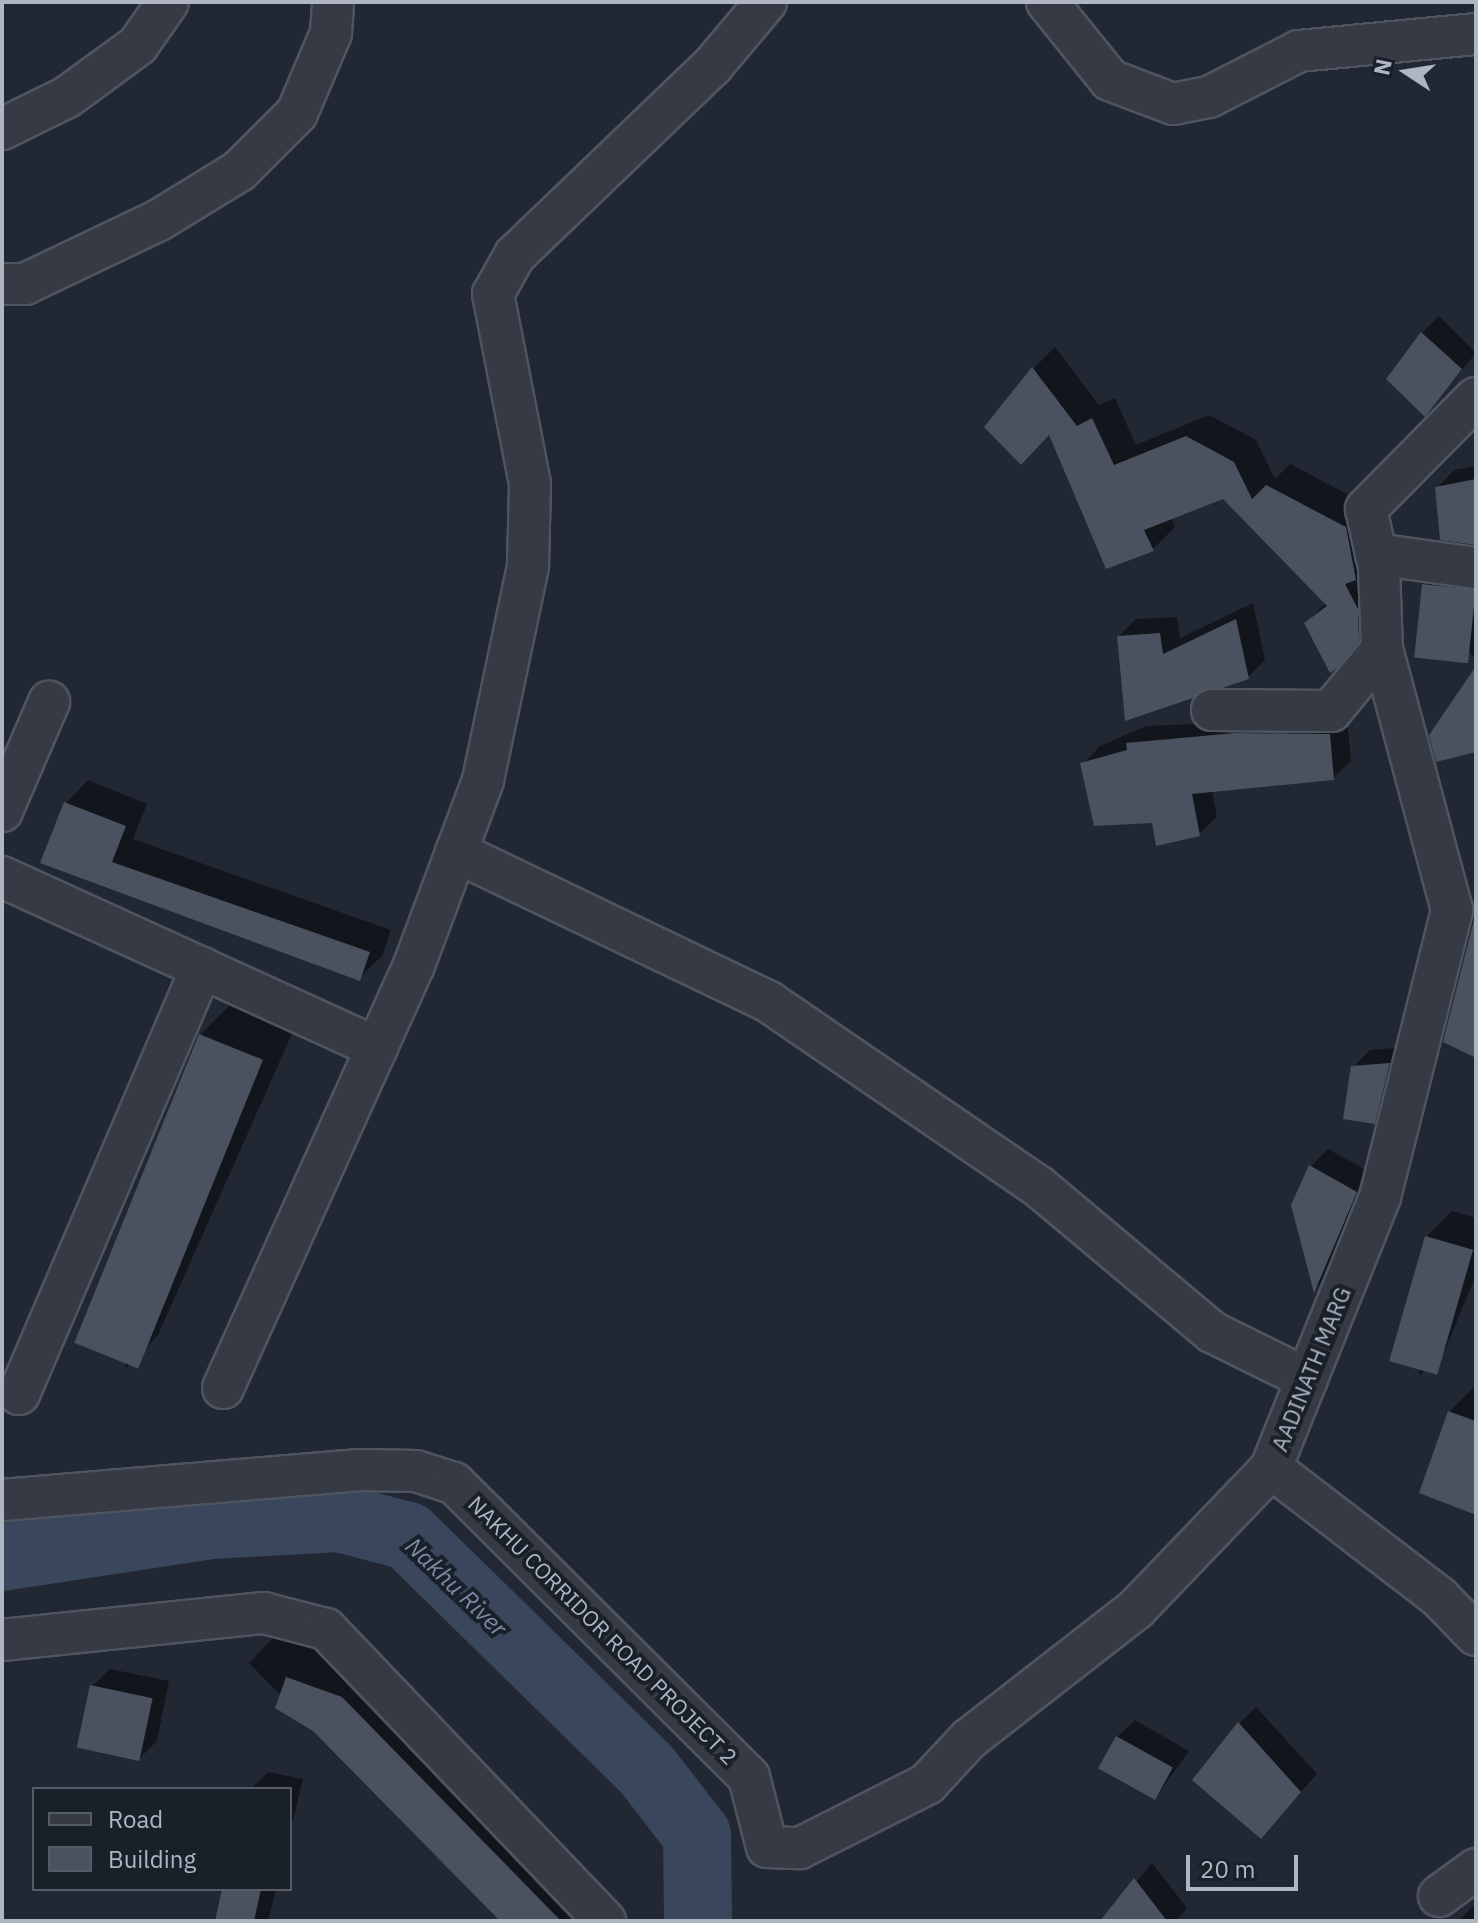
<!DOCTYPE html>
<html>
<head>
<meta charset="utf-8">
<style>
  body { margin:0 }
  #map { position:relative; width:1478px; height:1923px; overflow:hidden; background:#222833; font-family:"IBM Plex Sans",sans-serif }
  div>[style] { position:absolute }
  [style*='--x'] { left:calc(var(--x)*1px); top:calc(var(--y)*1px); width:calc(var(--w)*1px); rotate:calc(var(--a)*1deg) }
  .shadow>* { inset:0; background:#0007 }
  .river>* { height:68px; margin:-34px; padding:0 34px; transform-origin:34px; border-radius:34px; background:#39465b }
  .building>* { inset:0; background:#4a525f; transform-origin:0 0 }
  .roads { filter:drop-shadow(2px 0 #4f555f) drop-shadow(-2px 0 #4f555f) drop-shadow(0 2px #4f555f) drop-shadow(0 -2px #4f555f) }
  .minor>* { height:40px; margin:-20px; padding:0 20px; transform-origin:20px; border-radius:20px; background:#353a44 }
  span { translate:-50% -50%; white-space:nowrap; text-align:center; line-height:1.15; -webkit-text-stroke:8px #1a2029; paint-order:stroke }
  .street-label { font-size:22px; color:#afb5c1 }
  .water-label { font-size:24px; color:#7b8ba6; font-style:italic }
  .frame { position:absolute; inset:0; border:4px solid #afb5c1; pointer-events:none }
  .legend { position:absolute; left:32px; top:1787px; width:260px; height:104px; box-sizing:border-box; background:#1a2029; border:2px solid #565c66; margin:0; padding:10px 14px; list-style:none; font-size:24px; color:#afb5c1 }
  .legend li { display:flex; align-items:center; gap:16px; height:40px }
  .legend b { width:40px; border:2px solid #565c66 }
  .north { position:absolute; left:1366px; top:32px; width:80px; height:80px; -webkit-text-stroke:6px #1a2029; paint-order:stroke; rotate:282deg; font-size:22px; font-weight:700; line-height:32px; text-align:center; color:#afb5c1 }
  .north::after { content:''; display:block; margin:auto; width:28px; height:36px; background:#afb5c1; clip-path:polygon(50% 0,100% 100%,50% 72%,0 100%) }
  .scale { position:absolute; left:1186px; top:1855px; width:112px; height:36px; box-sizing:border-box; border:4px solid #afb5c1; border-top:0; padding-left:10px; font-size:24px; line-height:28px; white-space:nowrap; color:#afb5c1; -webkit-text-stroke:6px #1a2029; paint-order:stroke }
</style>
</head>
<body>
<div id="map">
  <div class="shadow">
    <div style="clip-path:polygon(1439px 316px,1476px 353px,1425px 414px,1422px 333px)"></div>
    <div style="clip-path:polygon(1055px 347px,1099px 405px,1115px 398px,1136px 445px,1209px 415px,1256px 440px,1275px 479px,1290px 464px,1368px 505px,1380px 617px,1352px 648px,1306px 623px,1327px 602px,1223px 497px,1171px 517px,1175px 527px,1153px 549px,1033px 369px)"></div>
    <div style="clip-path:polygon(1476px 466px,1476px 538px,1437px 488px,1454px 470px)"></div>
    <div style="clip-path:polygon(1445px 564px,1476px 567px,1476px 661px,1424px 585px)"></div>
    <div style="clip-path:polygon(1253px 603px,1265px 660px,1248px 677px,1126px 718px,1119px 636px,1136px 619px,1177px 617px,1180px 638px)"></div>
    <div style="clip-path:polygon(1347px 718px,1351px 761px,1333px 778px,1212px 790px,1217px 817px,1199px 834px,1154px 821px,1083px 764px,1100px 746px,1146px 726px)"></div>
    <div style="clip-path:polygon(88px 780px,147px 804px,133px 839px,391px 930px,382px 956px,359px 978px,43px 862px,66px 803px)"></div>
    <div style="clip-path:polygon(234px 1001px,295px 1027px,158px 1335px,125px 1369px,200px 1035px)"></div>
    <div style="clip-path:polygon(1406px 1047px,1391px 1105px,1374px 1122px,1353px 1067px,1370px 1050px)"></div>
    <div style="clip-path:polygon(1328px 1149px,1373px 1174px,1330px 1273px,1315px 1289px,1310px 1167px)"></div>
    <div style="clip-path:polygon(1452px 1211px,1476px 1218px,1476px 1275px,1445px 1350px,1419px 1376px,1426px 1237px)"></div>
    <div style="clip-path:polygon(1475px 1386px,1476px 1386px,1476px 1513px,1449px 1412px)"></div>
    <div style="clip-path:polygon(331px 1615px,345px 1618px,342px 1654px,594px 1921px,503px 1921px,249px 1663px,279px 1632px)"></div>
    <div style="clip-path:polygon(110px 1669px,169px 1681px,157px 1741px,140px 1758px,92px 1686px)"></div>
    <div style="clip-path:polygon(1256px 1707px,1317px 1774px,1261px 1836px,1239px 1724px)"></div>
    <div style="clip-path:polygon(1135px 1720px,1189px 1751px,1155px 1798px,1117px 1737px)"></div>
    <div style="clip-path:polygon(268px 1772px,303px 1779px,290px 1833px,290px 1789px,251px 1789px)"></div>
    <div style="clip-path:polygon(1152px 1863px,1187px 1908px,1176px 1921px,1103px 1921px)"></div>
    <div style="clip-path:polygon(226px 1889px,276px 1889px,268px 1921px,218px 1921px)"></div>
    <div style="clip-path:polygon(1476px 1903px,1476px 1921px,1459px 1921px,1465px 1914px)"></div>
  </div>
  <div class="river">
    <div style="--x:2;--y:1557;--w:211;--a:-8.7"></div>
    <div style="--x:211;--y:1525;--w:128;--a:-3.1"></div>
    <div style="--x:339;--y:1518;--w:71;--a:14.6"></div>
    <div style="--x:408;--y:1536;--w:333;--a:44.4"></div>
    <div style="--x:646;--y:1769;--w:83;--a:52.3"></div>
    <div style="--x:697;--y:1835;--w:86;--a:89.3"></div>
  </div>
  <div class="building">
    <div style="clip-path:polygon(1421px 332px,1462px 369px,1425px 417px,1386px 379px)"></div>
    <div style="clip-path:polygon(1032px 367px,1077px 426px,1092px 418px,1114px 465px,1186px 436px,1234px 462px,1252px 499px,1266px 485px,1346px 527px,1356px 580px,1345px 584px,1358px 609px,1359px 641px,1337px 668px,1330px 673px,1304px 623px,1327px 606px,1223px 499px,1144px 530px,1154px 551px,1106px 569px,1049px 435px,1021px 465px,984px 427px)"></div>
    <div style="clip-path:polygon(1476px 479px,1476px 545px,1440px 540px,1435px 487px)"></div>
    <div style="left:1422px;top:584px;width:54px;height:74px;rotate:6deg"></div>
    <div style="clip-path:polygon(1236px 619px,1249px 679px,1125px 721px,1117px 636px,1160px 633px,1163px 654px)"></div>
    <div style="clip-path:polygon(1476px 666px,1476px 752px,1436px 762px,1429px 735px)"></div>
    <div style="clip-path:polygon(1235px 733px,1330px 734px,1334px 780px,1192px 794px,1200px 836px,1156px 846px,1152px 823px,1094px 826px,1080px 763px,1127px 750px,1126px 743px)"></div>
    <div style="clip-path:polygon(64px 802px,126px 826px,112px 862px,370px 952px,360px 981px,40px 863px)"></div>
    <div style="clip-path:polygon(1476px 912px,1476px 1058px,1443px 1042px)"></div>
    <div style="left:199px;top:1034px;width:69px;height:333px;rotate:22deg"></div>
    <div style="clip-path:polygon(1390px 1063px,1375px 1124px,1343px 1119px,1351px 1066px)"></div>
    <div style="clip-path:polygon(1309px 1165px,1357px 1192px,1314px 1293px,1291px 1205px)"></div>
    <div style="left:1425px;top:1236px;width:50px;height:130px;rotate:16deg"></div>
    <div style="clip-path:polygon(1448px 1411px,1476px 1421px,1476px 1515px,1419px 1493px)"></div>
    <div style="clip-path:polygon(286px 1677px,342px 1697px,561px 1921px,500px 1921px,313px 1731px,275px 1708px)"></div>
    <div style="left:90px;top:1685px;width:64px;height:64px;rotate:12deg"></div>
    <div style="clip-path:polygon(1238px 1722px,1301px 1792px,1261px 1839px,1192px 1780px)"></div>
    <div style="left:1116px;top:1736px;width:65px;height:37px;rotate:29deg"></div>
    <div style="clip-path:polygon(1134px 1878px,1167px 1921px,1100px 1921px)"></div>
    <div style="clip-path:polygon(222px 1889px,261px 1889px,254px 1921px,215px 1921px)"></div>
  </div>
  <div class="roads">
    <div class="minor">
      <div style="--x:1047;--y:2;--w:100;--a:51.1"></div>
      <div style="--x:1110;--y:80;--w:67;--a:20.9"></div>
      <div style="--x:1173;--y:104;--w:37;--a:-11"></div>
      <div style="--x:1209;--y:97;--w:101;--a:-27.1"></div>
      <div style="--x:1299;--y:51;--w:178;--a:-5.5"></div>
      <div style="--x:2;--y:129;--w:72;--a:-26.2"></div>
      <div style="--x:67;--y:97;--w:88;--a:-36.2"></div>
      <div style="--x:138;--y:45;--w:52;--a:-55.1"></div>
      <div style="--x:2;--y:284;--w:23;--a:0"></div>
      <div style="--x:25;--y:284;--w:148;--a:-25.5"></div>
      <div style="--x:159;--y:220;--w:94;--a:-31.5"></div>
      <div style="--x:239;--y:171;--w:82;--a:-45"></div>
      <div style="--x:297;--y:113;--w:87;--a:-67"></div>
      <div style="--x:331;--y:33;--w:31;--a:-86"></div>
      <div style="--x:1376;--y:554;--w:101;--a:8"></div>
      <div style="--x:1212;--y:710;--w:119;--a:0.5"></div>
      <div style="--x:1331;--y:711;--w:80;--a:-50.6"></div>
      <div style="--x:1382;--y:649;--w:82;--a:-92.1"></div>
      <div style="--x:1379;--y:567;--w:59;--a:-102.6"></div>
      <div style="--x:1366;--y:509;--w:156;--a:-45.3"></div>
      <div style="--x:2;--y:811;--w:119;--a:-66.7"></div>
      <div style="--x:456;--y:852;--w:347;--a:25.6"></div>
      <div style="--x:769;--y:1002;--w:326;--a:34.4"></div>
      <div style="--x:1038;--y:1186;--w:227;--a:40"></div>
      <div style="--x:1212;--y:1332;--w:106;--a:26.3"></div>
      <div style="--x:2;--y:877;--w:412;--a:24.5"></div>
      <div style="--x:223;--y:1388;--w:464;--a:-65.7"></div>
      <div style="--x:414;--y:965;--w:197;--a:-69.5"></div>
      <div style="--x:483;--y:780;--w:219;--a:-78.1"></div>
      <div style="--x:528;--y:566;--w:82;--a:-88.6"></div>
      <div style="--x:530;--y:484;--w:194;--a:-101"></div>
      <div style="--x:493;--y:294;--w:45;--a:-60.6"></div>
      <div style="--x:515;--y:255;--w:274;--a:-43.8"></div>
      <div style="--x:713;--y:65;--w:82;--a:-49.9"></div>
      <div style="--x:19;--y:1394;--w:464;--a:-66.8"></div>
      <div style="--x:1271;--y:1468;--w:212;--a:37.5"></div>
      <div style="--x:1439;--y:1597;--w:53;--a:45.8"></div>
      <div style="--x:2;--y:1500;--w:359;--a:-4.8"></div>
      <div style="--x:360;--y:1470;--w:56;--a:1"></div>
      <div style="--x:416;--y:1471;--w:40;--a:18"></div>
      <div style="--x:454;--y:1483;--w:416;--a:44.9"></div>
      <div style="--x:749;--y:1777;--w:72;--a:75.6"></div>
      <div style="--x:767;--y:1847;--w:33;--a:2"></div>
      <div style="--x:800;--y:1848;--w:142;--a:-26.7"></div>
      <div style="--x:927;--y:1784;--w:62;--a:-47"></div>
      <div style="--x:969;--y:1739;--w:212;--a:-37.9"></div>
      <div style="--x:1136;--y:1609;--w:195;--a:-46.2"></div>
      <div style="--x:1271;--y:1468;--w:292;--a:-68.1"></div>
      <div style="--x:1380;--y:1197;--w:296;--a:-75.9"></div>
      <div style="--x:1452;--y:910;--w:270;--a:-105"></div>
      <div style="--x:2;--y:1640;--w:263;--a:-5.9"></div>
      <div style="--x:264;--y:1613;--w:64;--a:14.5"></div>
      <div style="--x:326;--y:1629;--w:404;--a:46.3"></div>
      <div style="--x:1439;--y:1896;--w:46;--a:-36.1"></div>
    </div>
  </div>
  <div class="street-label">
    <span style="left:1311px;top:1369px;rotate:-68deg">AADINATH MARG</span>
    <span style="left:603px;top:1630px;rotate:45deg">NAKHU CORRIDOR ROAD PROJECT 2</span>
  </div>
  <div class="water-label">
    <span style="left:456px;top:1587px;rotate:44deg">Nakhu River</span>
  </div>
  <div class="frame"></div>
  <ul class="legend">
  <li><b style="height:10px;background:#353a44"></b>Road</li>
  <li><b style="height:22px;background:#4a525f"></b>Building</li>
  </ul>
  <div class="north">N</div>
  <div class="scale">20 m</div>
</div>
</body>
</html>
